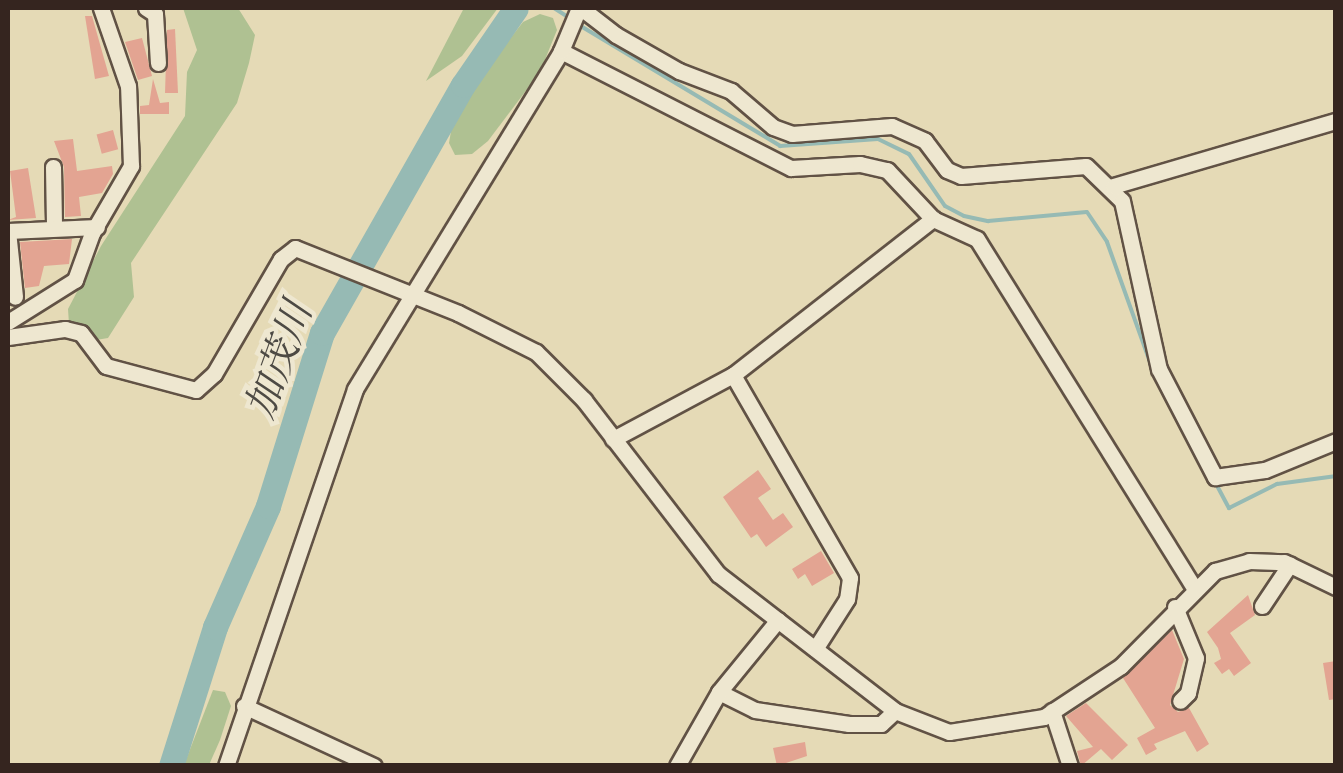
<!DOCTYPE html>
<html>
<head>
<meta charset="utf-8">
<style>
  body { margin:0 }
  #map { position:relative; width:1343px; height:773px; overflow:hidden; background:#e5dab6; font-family:"IM FELL French Canon","Noto Serif JP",serif }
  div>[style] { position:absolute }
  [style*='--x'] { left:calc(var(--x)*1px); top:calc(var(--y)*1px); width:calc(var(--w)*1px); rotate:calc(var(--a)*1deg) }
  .green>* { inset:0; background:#afc192 }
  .stream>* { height:4px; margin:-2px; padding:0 2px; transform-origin:2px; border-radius:2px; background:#96bab4 }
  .river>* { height:25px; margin:-12.5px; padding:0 12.5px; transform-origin:12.5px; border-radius:12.5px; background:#96bab4 }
  .building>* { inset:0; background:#e3a492; transform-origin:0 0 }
  .roads { filter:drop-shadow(2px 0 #615245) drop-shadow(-2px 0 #615245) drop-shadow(0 2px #615245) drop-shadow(0 -2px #615245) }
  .minor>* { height:15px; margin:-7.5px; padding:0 7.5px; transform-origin:7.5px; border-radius:7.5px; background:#eee7d0 }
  span { translate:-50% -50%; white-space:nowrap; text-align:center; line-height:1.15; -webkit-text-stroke:9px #eee7d0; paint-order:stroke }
  .water-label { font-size:40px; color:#4d4a44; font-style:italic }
  .frame { position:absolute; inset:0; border:10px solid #35251f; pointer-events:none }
</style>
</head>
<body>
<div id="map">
  <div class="green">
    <div style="clip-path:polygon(183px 8px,238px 8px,255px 35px,249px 63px,237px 103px,131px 263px,134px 297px,108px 338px,96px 340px,69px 324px,68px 309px,101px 246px,185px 116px,187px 72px,197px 50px)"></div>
    <div style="clip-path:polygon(464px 8px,498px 8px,462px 56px,426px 81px)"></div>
    <div style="clip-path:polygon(540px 14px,553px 18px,557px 30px,540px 72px,488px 141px,472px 154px,455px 155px,449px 143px,453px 120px,467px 94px,523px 22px)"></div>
    <div style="clip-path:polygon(213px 690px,225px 692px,231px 706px,220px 740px,209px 765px,184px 765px)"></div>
  </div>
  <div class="stream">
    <div style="--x:554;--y:8;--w:20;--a:33"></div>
    <div style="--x:579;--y:25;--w:235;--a:31"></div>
    <div style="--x:780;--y:146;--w:98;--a:-4.1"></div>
    <div style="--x:878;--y:139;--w:34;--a:26"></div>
    <div style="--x:909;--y:154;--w:63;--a:55.3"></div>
    <div style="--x:945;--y:206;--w:21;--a:28"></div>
    <div style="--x:964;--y:216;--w:25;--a:12"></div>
    <div style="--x:988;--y:221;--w:99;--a:-5.2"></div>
    <div style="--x:1087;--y:212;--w:36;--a:56"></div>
    <div style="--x:1107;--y:242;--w:127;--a:70.3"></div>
    <div style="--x:1214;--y:480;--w:32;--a:62"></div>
    <div style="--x:1229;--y:508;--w:54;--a:-26.6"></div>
    <div style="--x:1277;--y:484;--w:60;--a:-7.7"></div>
  </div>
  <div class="river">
    <div style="--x:171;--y:766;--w:146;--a:-72.4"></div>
    <div style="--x:215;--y:627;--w:132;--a:-66.3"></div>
    <div style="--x:268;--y:506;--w:181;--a:-72.7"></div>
    <div style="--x:322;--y:333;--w:285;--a:-60.4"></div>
    <div style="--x:463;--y:85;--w:93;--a:-55.5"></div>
  </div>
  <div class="building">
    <div style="clip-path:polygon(85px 16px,92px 16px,109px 76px,95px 79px)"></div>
    <div style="clip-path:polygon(175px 29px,178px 93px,165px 93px,167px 30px)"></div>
    <div style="clip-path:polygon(142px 38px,152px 76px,138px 80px,125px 42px)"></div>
    <div style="clip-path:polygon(153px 79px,160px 103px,169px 102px,169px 114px,140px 114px,140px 106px,149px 105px)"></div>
    <div style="left:113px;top:130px;width:20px;height:17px;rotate:75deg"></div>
    <div style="clip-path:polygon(73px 139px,77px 171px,112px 166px,113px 174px,102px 193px,79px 197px,81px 216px,65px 217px,64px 167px,54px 141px)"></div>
    <div style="clip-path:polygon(28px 168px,36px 218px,8px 220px,16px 217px,10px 171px)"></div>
    <div style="clip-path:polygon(72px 239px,69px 264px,44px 266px,39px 286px,25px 288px,20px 242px)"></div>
    <div style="clip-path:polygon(758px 470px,771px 489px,758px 498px,773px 520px,783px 513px,793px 527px,766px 547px,757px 534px,751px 538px,723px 497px)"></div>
    <div style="clip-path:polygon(821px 551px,834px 573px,812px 586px,805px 574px,798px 579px,792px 569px)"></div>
    <div style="clip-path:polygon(1248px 595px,1255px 615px,1230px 633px,1251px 663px,1234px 676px,1229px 669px,1222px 674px,1214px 663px,1221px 659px,1218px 648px,1207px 632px)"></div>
    <div style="clip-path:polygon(1172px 630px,1184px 659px,1170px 705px,1178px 712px,1189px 708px,1209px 744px,1197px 752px,1185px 731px,1154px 744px,1157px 749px,1146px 755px,1137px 738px,1155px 728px,1123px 678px)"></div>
    <div style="clip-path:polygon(1336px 661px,1336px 699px,1329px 700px,1323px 663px)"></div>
    <div style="clip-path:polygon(1086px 703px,1128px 745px,1112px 760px,1101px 749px,1081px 766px,1077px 751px,1093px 747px,1066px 716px)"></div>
    <div style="clip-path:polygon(805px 742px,807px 756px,777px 766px,773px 748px)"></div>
  </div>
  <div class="roads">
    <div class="minor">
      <div style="--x:146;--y:8;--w:11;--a:34"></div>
      <div style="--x:155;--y:14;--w:49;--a:86.5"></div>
      <div style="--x:581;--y:8;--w:44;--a:37.6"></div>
      <div style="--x:616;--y:35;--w:73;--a:29.7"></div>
      <div style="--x:679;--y:71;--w:56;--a:21"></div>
      <div style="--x:731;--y:91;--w:55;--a:40.6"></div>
      <div style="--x:773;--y:127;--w:20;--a:20"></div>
      <div style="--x:792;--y:134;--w:100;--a:-4.6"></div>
      <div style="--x:892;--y:126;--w:36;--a:24"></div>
      <div style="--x:925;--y:141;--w:36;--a:53"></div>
      <div style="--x:947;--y:170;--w:15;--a:23"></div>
      <div style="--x:961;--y:176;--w:125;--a:-4.6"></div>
      <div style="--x:1086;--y:166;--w:50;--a:44.2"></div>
      <div style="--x:1122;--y:201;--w:172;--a:77.6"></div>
      <div style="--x:1159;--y:369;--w:122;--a:62.6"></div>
      <div style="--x:1215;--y:477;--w:50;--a:-8"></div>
      <div style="--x:1265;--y:470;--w:77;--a:-22.2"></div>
      <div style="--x:561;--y:51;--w:258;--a:27"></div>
      <div style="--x:791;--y:168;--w:69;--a:-3.3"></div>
      <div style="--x:860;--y:164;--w:28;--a:13"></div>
      <div style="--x:887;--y:170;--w:67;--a:46.8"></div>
      <div style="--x:933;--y:219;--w:48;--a:24.4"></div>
      <div style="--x:977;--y:239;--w:410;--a:58.1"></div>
      <div style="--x:53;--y:167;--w:60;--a:89"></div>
      <div style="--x:1113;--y:186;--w:232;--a:-16.3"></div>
      <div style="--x:8;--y:231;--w:89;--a:-2.6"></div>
      <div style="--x:8;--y:231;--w:66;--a:83.9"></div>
      <div style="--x:8;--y:322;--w:79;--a:-32.1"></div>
      <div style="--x:75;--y:280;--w:50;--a:-70.1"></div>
      <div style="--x:92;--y:233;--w:78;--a:-59.8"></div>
      <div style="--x:131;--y:166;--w:80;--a:-92.1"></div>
      <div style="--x:128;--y:86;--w:83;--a:-109.1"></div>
      <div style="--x:8;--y:337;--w:58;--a:-8"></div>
      <div style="--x:65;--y:329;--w:16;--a:14"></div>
      <div style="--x:81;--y:333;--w:41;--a:52.9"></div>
      <div style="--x:106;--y:366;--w:93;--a:14.9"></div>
      <div style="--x:196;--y:390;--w:24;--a:-42"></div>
      <div style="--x:214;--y:374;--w:133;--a:-59.8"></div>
      <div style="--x:281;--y:259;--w:18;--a:-38"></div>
      <div style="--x:295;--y:248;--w:175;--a:21.7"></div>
      <div style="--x:458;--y:313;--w:87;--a:26.6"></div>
      <div style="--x:536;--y:352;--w:68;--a:45"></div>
      <div style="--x:584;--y:400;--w:220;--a:52.4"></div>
      <div style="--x:718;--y:574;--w:224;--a:37.7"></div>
      <div style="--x:895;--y:711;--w:58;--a:21.3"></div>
      <div style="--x:949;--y:732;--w:96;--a:-9"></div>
      <div style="--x:1044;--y:717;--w:92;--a:-33.5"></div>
      <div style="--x:1121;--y:666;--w:134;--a:-45.3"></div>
      <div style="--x:1215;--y:571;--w:35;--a:-16"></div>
      <div style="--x:1249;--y:561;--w:35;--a:2"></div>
      <div style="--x:1284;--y:562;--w:58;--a:25.7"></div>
      <div style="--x:733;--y:375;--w:234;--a:60"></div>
      <div style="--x:850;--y:578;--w:21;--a:98"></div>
      <div style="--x:847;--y:599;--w:59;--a:122.6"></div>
      <div style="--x:613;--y:439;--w:136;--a:-28.1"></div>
      <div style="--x:733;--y:375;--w:254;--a:-38"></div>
      <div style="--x:1262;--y:606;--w:50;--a:-56.3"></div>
      <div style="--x:1175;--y:607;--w:55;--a:67.6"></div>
      <div style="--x:1196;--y:658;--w:36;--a:103"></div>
      <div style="--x:1188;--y:693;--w:11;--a:135"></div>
      <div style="--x:719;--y:692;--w:40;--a:26.6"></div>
      <div style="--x:755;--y:710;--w:95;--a:8.5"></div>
      <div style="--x:849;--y:724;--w:32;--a:0"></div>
      <div style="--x:881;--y:724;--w:19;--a:-43"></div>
      <div style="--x:244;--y:706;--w:143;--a:24.8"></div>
      <div style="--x:1052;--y:711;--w:58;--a:71.9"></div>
      <div style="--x:226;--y:766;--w:398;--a:-71.1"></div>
      <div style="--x:355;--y:389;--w:396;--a:-58.6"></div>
      <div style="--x:561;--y:51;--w:47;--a:-67.3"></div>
      <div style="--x:677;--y:766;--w:85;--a:-60.4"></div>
      <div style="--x:719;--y:692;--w:93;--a:-50.7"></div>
    </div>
  </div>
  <div class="water-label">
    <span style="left:279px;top:360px;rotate:-70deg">加茂川</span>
  </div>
  <div class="frame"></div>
</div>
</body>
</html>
